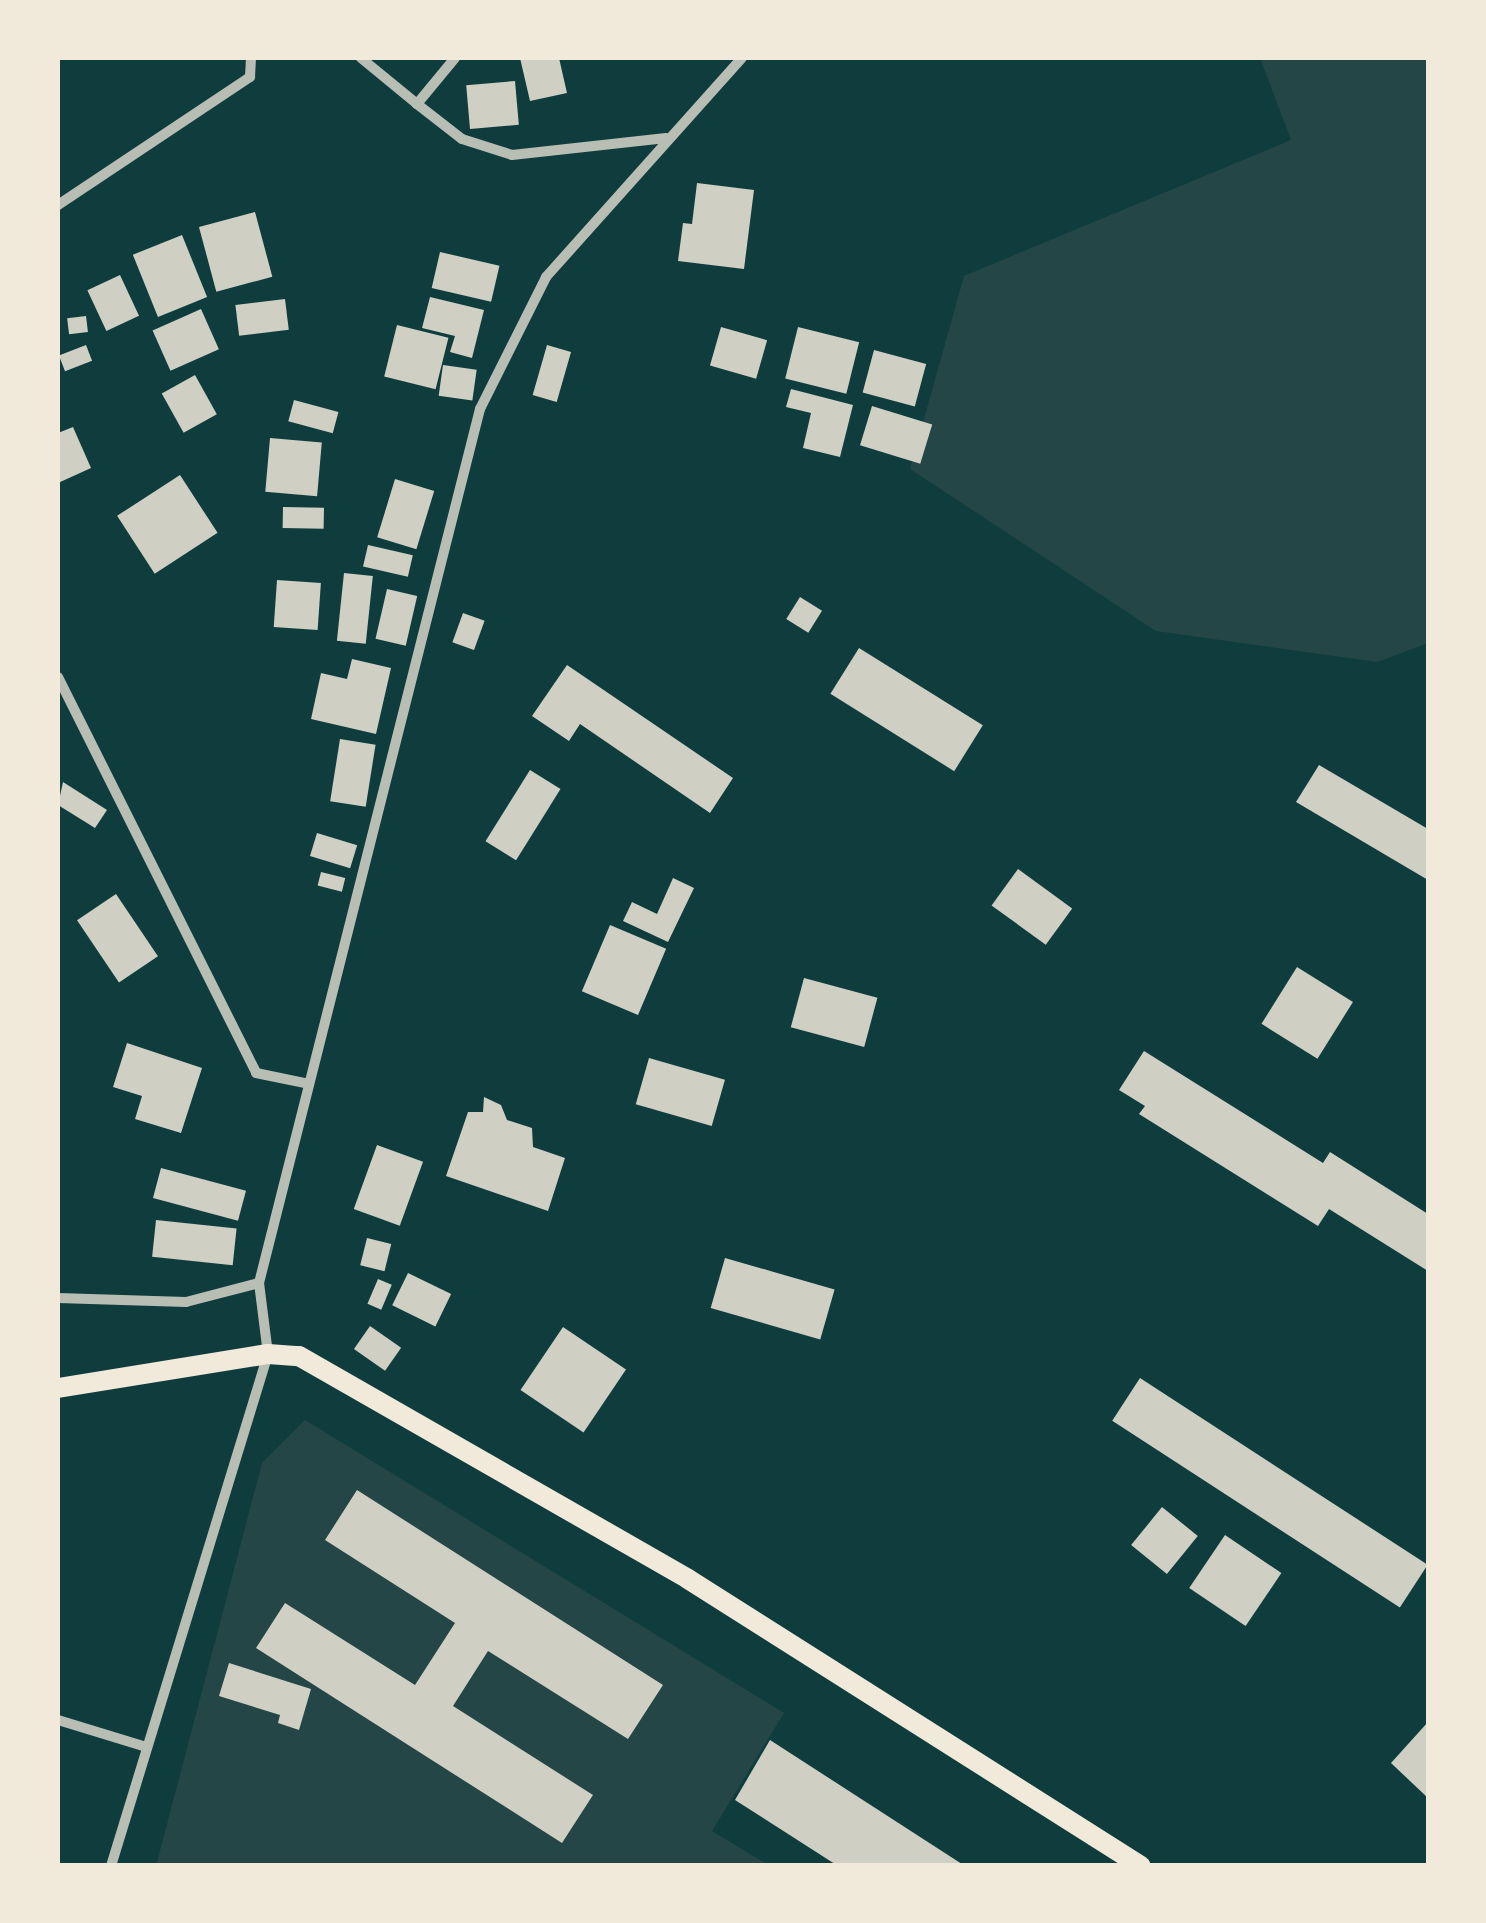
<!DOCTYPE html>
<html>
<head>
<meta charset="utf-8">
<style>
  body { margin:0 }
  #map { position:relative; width:1486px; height:1923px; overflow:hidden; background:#0f3d3e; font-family:"Titillium Web",sans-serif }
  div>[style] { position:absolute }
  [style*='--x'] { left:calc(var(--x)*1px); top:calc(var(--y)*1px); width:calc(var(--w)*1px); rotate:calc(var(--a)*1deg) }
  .green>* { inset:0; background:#244646 }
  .building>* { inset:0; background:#cfcfc3; transform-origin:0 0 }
  .minor>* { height:10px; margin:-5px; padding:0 5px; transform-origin:5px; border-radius:5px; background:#b8beb3 }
  .secondary>* { height:20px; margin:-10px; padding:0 10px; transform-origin:10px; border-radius:10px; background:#f1e9da }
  span { translate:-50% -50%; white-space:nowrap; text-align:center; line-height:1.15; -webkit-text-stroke:8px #f1e9da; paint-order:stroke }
  .frame { position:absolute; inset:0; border:60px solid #f1e9da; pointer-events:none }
</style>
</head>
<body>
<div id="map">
  <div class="green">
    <div style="clip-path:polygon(1260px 58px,1428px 58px,1428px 643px,1377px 662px,1156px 631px,910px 469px,964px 276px,1291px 140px)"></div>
    <div style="clip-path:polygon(305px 1420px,784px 1713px,712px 1831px,768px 1865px,156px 1866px,262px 1463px)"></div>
  </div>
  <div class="building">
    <div style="clip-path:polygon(520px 58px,559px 58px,567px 93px,530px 101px)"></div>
    <div style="left:515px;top:81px;width:44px;height:49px;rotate:85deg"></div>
    <div style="clip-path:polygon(697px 183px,754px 190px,744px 269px,678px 261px,683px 223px,692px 224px)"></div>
    <div style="left:255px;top:212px;width:67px;height:58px;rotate:75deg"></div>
    <div style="left:182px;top:235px;width:67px;height:53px;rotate:68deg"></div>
    <div style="left:440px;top:252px;width:61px;height:37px;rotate:13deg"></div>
    <div style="left:120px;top:275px;width:45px;height:36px;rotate:65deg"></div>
    <div style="clip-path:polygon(430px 297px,484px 310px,472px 358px,450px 352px,455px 336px,422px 328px)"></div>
    <div style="left:285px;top:299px;width:31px;height:50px;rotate:83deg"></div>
    <div style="left:201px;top:309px;width:44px;height:53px;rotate:66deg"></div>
    <div style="left:86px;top:316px;width:16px;height:19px;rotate:83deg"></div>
    <div style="left:397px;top:325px;width:53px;height:53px;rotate:14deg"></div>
    <div style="left:721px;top:327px;width:48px;height:40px;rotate:16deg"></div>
    <div style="left:798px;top:327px;width:63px;height:53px;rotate:14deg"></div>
    <div style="left:86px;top:345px;width:17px;height:29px;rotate:69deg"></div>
    <div style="left:547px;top:345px;width:25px;height:52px;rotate:16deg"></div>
    <div style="left:874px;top:350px;width:54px;height:44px;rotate:15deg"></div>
    <div style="left:443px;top:365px;width:34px;height:31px;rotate:8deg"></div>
    <div style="left:195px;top:375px;width:45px;height:38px;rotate:61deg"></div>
    <div style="clip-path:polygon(791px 389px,853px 405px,840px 457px,803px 448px,811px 413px,786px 407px)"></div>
    <div style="left:294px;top:400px;width:46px;height:22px;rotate:15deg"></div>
    <div style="left:872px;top:406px;width:63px;height:41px;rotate:17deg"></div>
    <div style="clip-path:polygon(73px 427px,91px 468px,58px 483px,58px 433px)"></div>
    <div style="left:270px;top:438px;width:52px;height:54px;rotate:5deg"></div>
    <div style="left:180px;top:475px;width:69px;height:75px;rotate:57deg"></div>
    <div style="left:395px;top:479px;width:41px;height:61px;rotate:17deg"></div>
    <div style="left:283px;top:507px;width:41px;height:21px;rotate:1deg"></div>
    <div style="left:368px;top:545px;width:46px;height:22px;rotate:13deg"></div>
    <div style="left:344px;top:573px;width:29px;height:68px;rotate:6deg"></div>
    <div style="left:277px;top:580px;width:44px;height:47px;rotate:4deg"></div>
    <div style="left:387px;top:589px;width:31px;height:51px;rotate:13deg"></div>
    <div style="left:800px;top:597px;width:26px;height:26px;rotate:32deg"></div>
    <div style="left:463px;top:613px;width:23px;height:31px;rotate:20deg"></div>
    <div style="left:859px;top:648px;width:146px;height:54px;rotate:32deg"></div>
    <div style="clip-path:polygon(352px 659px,391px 668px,376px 734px,311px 719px,321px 673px,347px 679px)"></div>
    <div style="clip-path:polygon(567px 665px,733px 778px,710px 813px,580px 724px,569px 741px,532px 716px)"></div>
    <div style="left:340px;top:739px;width:36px;height:63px;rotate:9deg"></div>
    <div style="clip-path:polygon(1319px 765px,1428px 829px,1428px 880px,1296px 802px)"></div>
    <div style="left:530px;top:770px;width:36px;height:84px;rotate:32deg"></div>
    <div style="clip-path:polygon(63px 782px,107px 810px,95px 828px,58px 805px)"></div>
    <div style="left:317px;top:833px;width:42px;height:24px;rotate:17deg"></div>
    <div style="left:1018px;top:869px;width:67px;height:45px;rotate:36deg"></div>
    <div style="left:321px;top:872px;width:25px;height:14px;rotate:14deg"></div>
    <div style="clip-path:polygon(673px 878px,694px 888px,668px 942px,623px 921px,632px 902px,657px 914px)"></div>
    <div style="left:116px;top:894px;width:75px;height:47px;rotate:56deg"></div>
    <div style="left:610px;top:925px;width:61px;height:72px;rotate:23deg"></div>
    <div style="left:1297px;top:967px;width:66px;height:67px;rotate:32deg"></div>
    <div style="left:804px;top:978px;width:76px;height:51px;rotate:15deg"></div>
    <div style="clip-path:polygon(127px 1043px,202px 1068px,181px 1133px,135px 1119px,142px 1096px,113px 1087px)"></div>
    <div style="clip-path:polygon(1144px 1051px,1323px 1163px,1330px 1152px,1428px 1214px,1428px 1271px,1329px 1209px,1318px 1226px,1139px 1114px,1145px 1106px,1119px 1090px)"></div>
    <div style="left:649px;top:1058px;width:79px;height:48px;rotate:16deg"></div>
    <div style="clip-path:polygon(484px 1097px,501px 1105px,507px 1120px,532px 1128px,533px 1147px,565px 1158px,548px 1211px,446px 1176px,468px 1112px,483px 1112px)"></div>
    <div style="left:377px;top:1145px;width:49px;height:68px;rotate:20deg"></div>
    <div style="left:161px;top:1168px;width:88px;height:31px;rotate:15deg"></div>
    <div style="left:156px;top:1220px;width:81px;height:37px;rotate:6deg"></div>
    <div style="left:367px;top:1238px;width:25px;height:28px;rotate:14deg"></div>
    <div style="left:725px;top:1258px;width:114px;height:52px;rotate:16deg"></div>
    <div style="left:408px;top:1273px;width:48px;height:36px;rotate:26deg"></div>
    <div style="left:378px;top:1279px;width:15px;height:27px;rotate:23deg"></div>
    <div style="left:370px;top:1326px;width:38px;height:28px;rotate:35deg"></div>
    <div style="left:563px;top:1327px;width:76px;height:76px;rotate:34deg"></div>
    <div style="left:1140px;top:1378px;width:343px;height:51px;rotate:33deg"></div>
    <div style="clip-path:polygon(357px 1490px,663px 1685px,628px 1739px,488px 1651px,453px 1706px,593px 1795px,562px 1843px,256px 1648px,285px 1603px,415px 1685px,455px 1623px,325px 1540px)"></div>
    <div style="left:1162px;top:1507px;width:46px;height:49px;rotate:39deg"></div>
    <div style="left:1225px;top:1535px;width:68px;height:64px;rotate:34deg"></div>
    <div style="clip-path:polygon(229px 1663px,311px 1689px,299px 1730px,278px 1723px,280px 1715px,219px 1696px)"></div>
    <div style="clip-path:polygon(1428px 1722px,1428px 1798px,1391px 1763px)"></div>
    <div style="clip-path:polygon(770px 1740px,965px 1866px,838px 1866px,735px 1800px)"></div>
  </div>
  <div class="minor">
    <div style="--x:361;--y:58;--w:72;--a:39.4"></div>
    <div style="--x:455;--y:58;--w:60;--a:129.6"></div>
    <div style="--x:417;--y:104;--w:57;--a:37.9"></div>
    <div style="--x:462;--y:139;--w:52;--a:17.7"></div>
    <div style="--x:512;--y:155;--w:155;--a:-6.3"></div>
    <div style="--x:58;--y:205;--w:231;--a:-33.7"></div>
    <div style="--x:250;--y:77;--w:19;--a:-87"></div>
    <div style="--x:58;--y:677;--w:443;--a:63.4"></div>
    <div style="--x:256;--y:1073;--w:54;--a:11.7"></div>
    <div style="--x:58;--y:1298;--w:128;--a:1.8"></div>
    <div style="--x:186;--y:1302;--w:75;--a:-14.6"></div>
    <div style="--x:58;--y:1720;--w:89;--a:17"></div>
    <div style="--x:111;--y:1866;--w:536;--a:-72.95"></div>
    <div style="--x:268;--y:1354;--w:72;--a:-97.2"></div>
    <div style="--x:259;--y:1283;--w:902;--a:-75.81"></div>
    <div style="--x:480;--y:409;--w:148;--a:-63.4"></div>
    <div style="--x:546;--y:277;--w:294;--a:-48.2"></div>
  </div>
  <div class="secondary">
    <div style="--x:58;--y:1388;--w:213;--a:-9.2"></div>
    <div style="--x:268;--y:1354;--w:31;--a:4"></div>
    <div style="--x:299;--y:1356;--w:448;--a:29.8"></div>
    <div style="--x:688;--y:1579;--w:536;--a:32.36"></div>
  </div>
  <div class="frame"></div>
</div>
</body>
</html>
